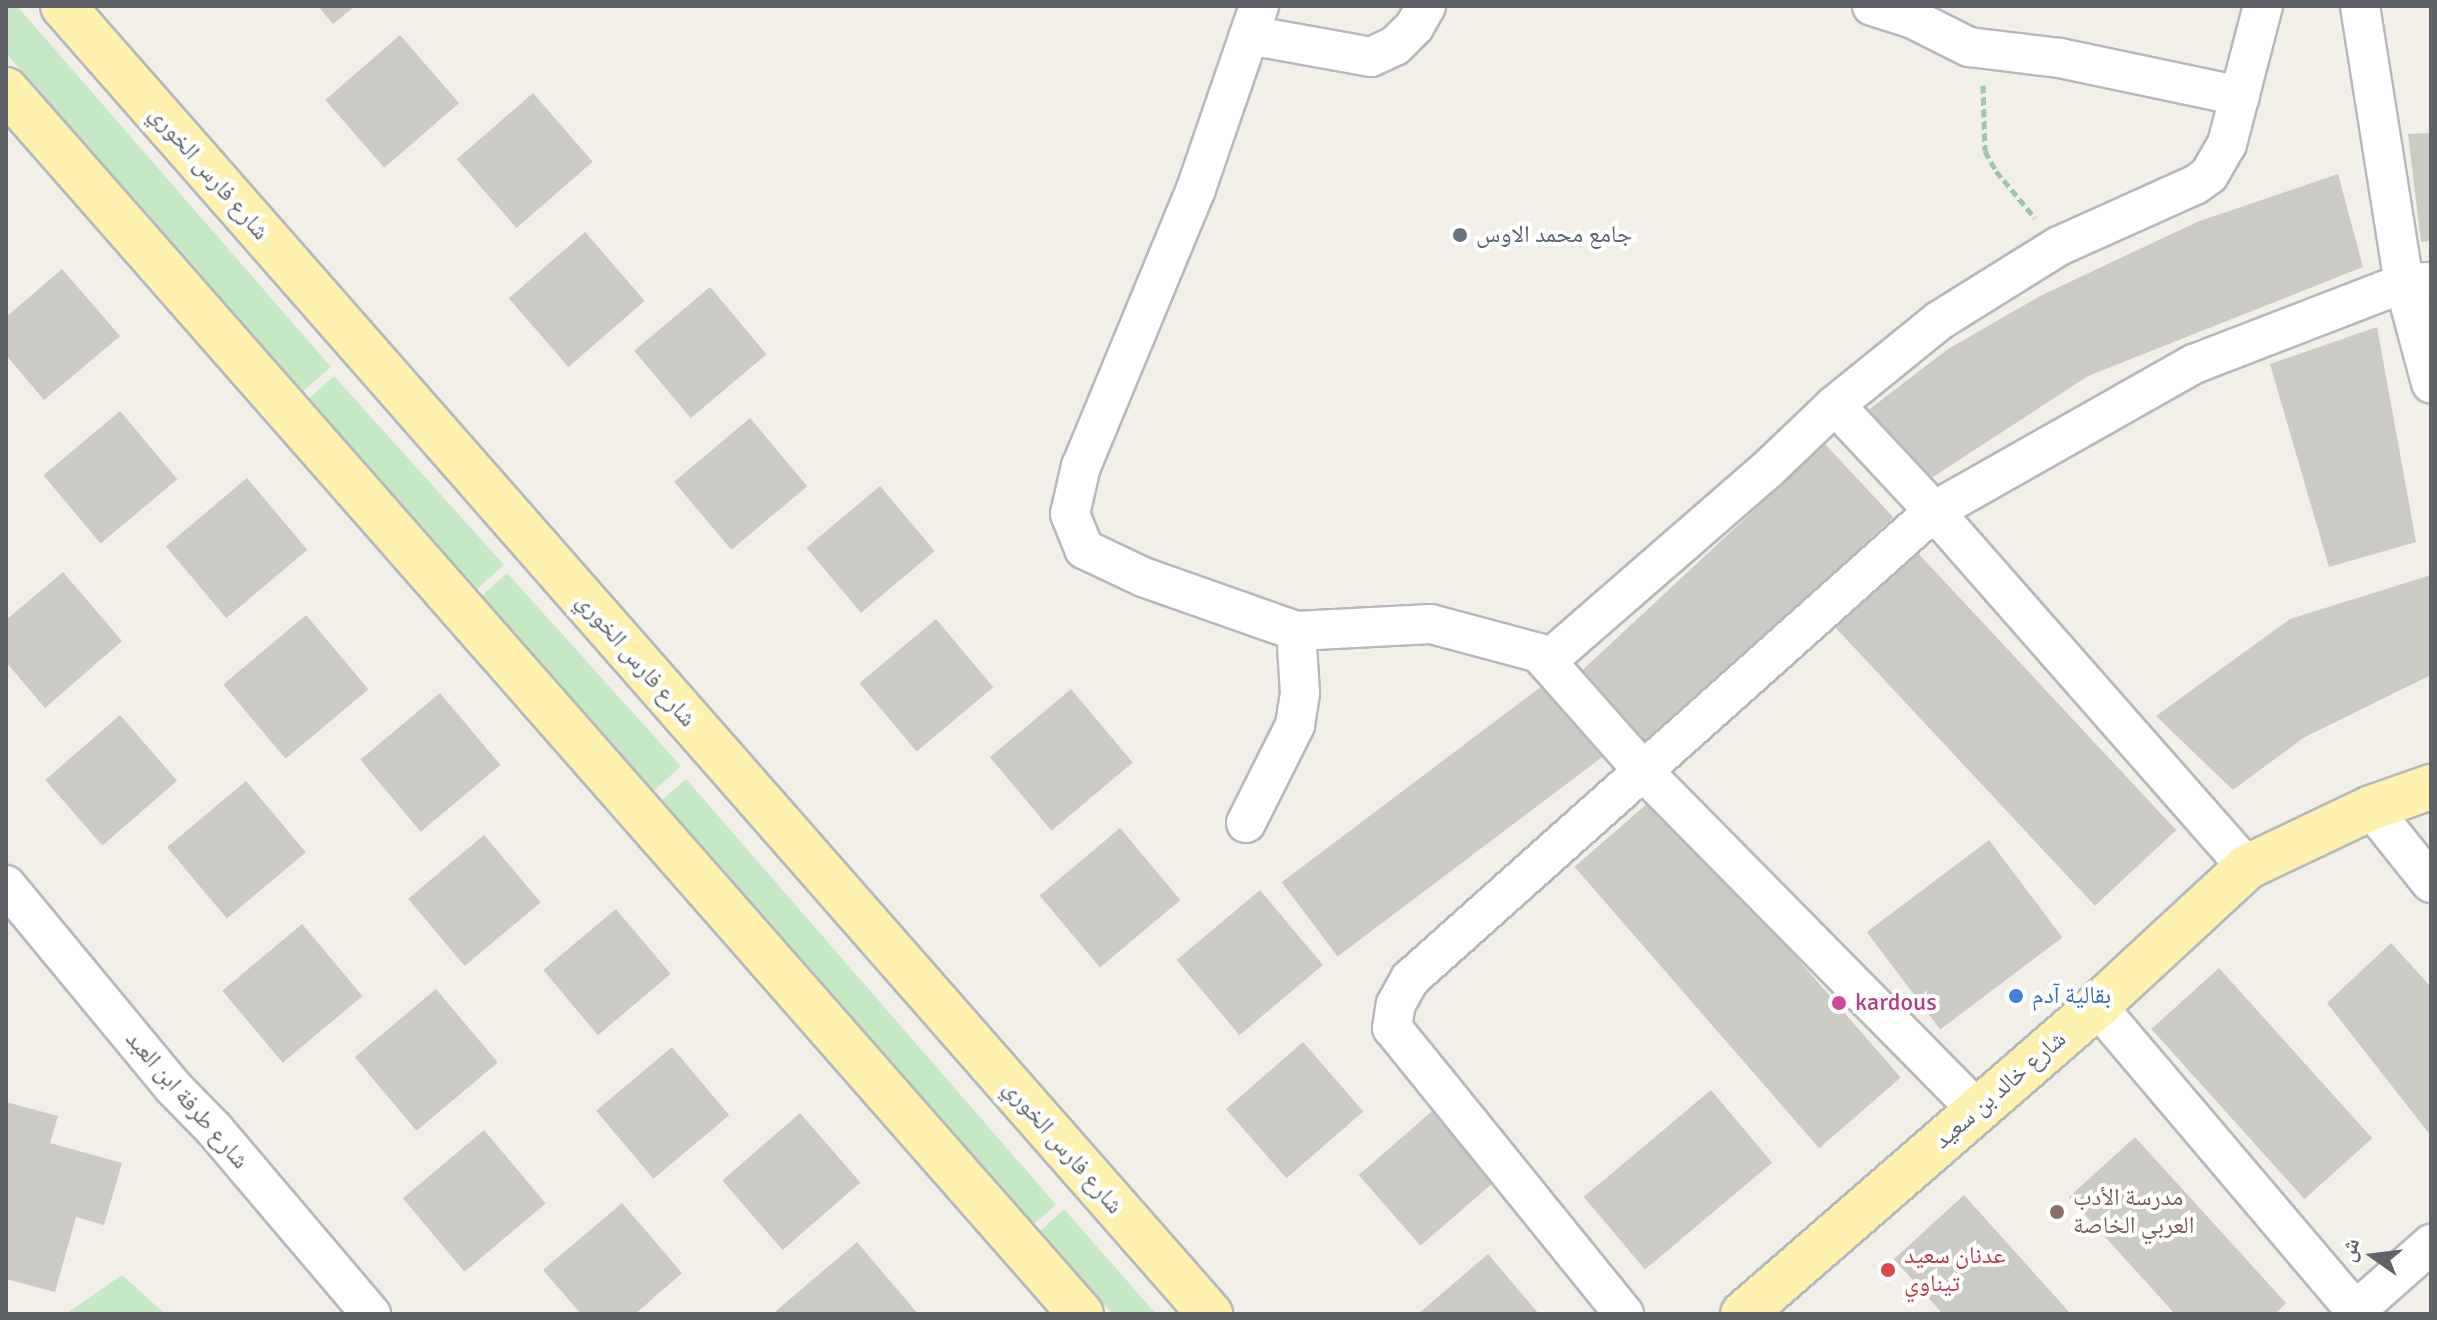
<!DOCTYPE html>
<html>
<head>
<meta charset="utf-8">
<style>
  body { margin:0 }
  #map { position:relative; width:2437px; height:1320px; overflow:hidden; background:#f1efe8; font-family:Signika,"Noto Naskh Arabic",sans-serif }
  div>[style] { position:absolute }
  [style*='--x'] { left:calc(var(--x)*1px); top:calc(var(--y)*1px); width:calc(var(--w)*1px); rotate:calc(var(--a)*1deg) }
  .green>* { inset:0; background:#c5e8c5; transform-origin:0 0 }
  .building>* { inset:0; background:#cccac5; transform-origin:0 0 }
  .path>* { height:5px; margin-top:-2.5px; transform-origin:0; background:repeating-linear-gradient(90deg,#9cc7a9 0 8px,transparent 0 12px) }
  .roads { filter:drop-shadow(2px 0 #b5b8bc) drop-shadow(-2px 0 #b5b8bc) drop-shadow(0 2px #b5b8bc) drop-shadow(0 -2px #b5b8bc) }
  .minor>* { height:38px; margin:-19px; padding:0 19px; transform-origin:19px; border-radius:19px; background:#fff }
  .major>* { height:44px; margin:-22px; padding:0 22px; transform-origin:22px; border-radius:22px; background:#fff2af }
  .dots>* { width:22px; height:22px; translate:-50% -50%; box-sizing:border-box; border:4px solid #fff; border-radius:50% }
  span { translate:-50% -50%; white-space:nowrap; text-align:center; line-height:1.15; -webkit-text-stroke:8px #fff; paint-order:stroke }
  .street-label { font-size:24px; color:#5f6368 }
  .worship-label { font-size:24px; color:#5b616d }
  .left { translate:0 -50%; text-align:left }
  .shop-label { font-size:24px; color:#366cbe }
  .hotel-label { font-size:24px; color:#b23c85 }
  .education-label { font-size:24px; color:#785e54 }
  .health-label { font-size:24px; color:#be3a42 }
  .frame { position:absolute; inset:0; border:8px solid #5f6368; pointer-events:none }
  .north { position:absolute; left:2333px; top:1216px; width:80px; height:80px; -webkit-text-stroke:6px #fff; paint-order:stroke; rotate:284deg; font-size:22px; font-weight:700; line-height:32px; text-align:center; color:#5f6368 }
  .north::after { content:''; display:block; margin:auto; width:28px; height:36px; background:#5f6368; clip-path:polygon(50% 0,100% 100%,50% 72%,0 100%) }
</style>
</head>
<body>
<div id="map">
  <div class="green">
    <div style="clip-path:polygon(6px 6px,17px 6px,331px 367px,301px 393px,6px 53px)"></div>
    <div style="left:334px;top:376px;width:254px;height:38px;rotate:48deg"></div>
    <div style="left:507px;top:573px;width:260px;height:39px;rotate:48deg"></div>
    <div style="left:686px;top:779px;width:564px;height:38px;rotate:49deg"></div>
    <div style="clip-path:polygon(1064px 1209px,1156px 1314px,1113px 1314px,1037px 1234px)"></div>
    <div style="clip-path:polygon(122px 1275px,165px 1314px,66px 1314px)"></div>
  </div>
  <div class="building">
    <div style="clip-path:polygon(318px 6px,355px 6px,333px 24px)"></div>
    <div style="left:400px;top:35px;width:90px;height:99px;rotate:49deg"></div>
    <div style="left:533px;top:93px;width:91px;height:101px;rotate:49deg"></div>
    <div style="clip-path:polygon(2431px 133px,2431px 241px,2421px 242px,2408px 134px)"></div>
    <div style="clip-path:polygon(2338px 174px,2363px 267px,2088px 376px,1916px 488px,1862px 415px,1948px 349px,2042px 295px,2197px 222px)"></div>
    <div style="left:585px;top:232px;width:91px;height:101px;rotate:49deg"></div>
    <div style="clip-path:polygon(62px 269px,120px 336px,44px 400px,6px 355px,6px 317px)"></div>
    <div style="left:710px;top:287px;width:88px;height:99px;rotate:50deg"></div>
    <div style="clip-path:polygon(2377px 327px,2416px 542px,2329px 567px,2270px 364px)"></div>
    <div style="left:120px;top:411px;width:89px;height:100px;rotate:50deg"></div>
    <div style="left:750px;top:418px;width:89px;height:99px;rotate:50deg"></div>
    <div style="left:1825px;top:444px;width:100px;height:334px;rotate:47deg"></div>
    <div style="left:247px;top:478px;width:94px;height:106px;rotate:50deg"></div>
    <div style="left:880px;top:486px;width:85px;height:96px;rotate:50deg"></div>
    <div style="left:1915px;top:550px;width:383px;height:111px;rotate:47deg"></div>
    <div style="clip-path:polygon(63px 572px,122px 641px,45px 708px,6px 662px,6px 620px)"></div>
    <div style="clip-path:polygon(2431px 575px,2431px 675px,2303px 738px,2233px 790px,2156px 716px,2290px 619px)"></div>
    <div style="left:306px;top:615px;width:97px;height:108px;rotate:50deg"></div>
    <div style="left:936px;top:619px;width:89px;height:100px;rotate:50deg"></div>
    <div style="left:1554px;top:677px;width:93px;height:341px;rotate:53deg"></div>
    <div style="left:1071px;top:689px;width:96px;height:106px;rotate:50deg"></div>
    <div style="left:440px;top:693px;width:94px;height:104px;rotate:50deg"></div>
    <div style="left:120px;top:715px;width:87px;height:99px;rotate:49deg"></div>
    <div style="left:246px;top:781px;width:93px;height:103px;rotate:50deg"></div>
    <div style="left:1656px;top:796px;width:373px;height:108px;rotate:49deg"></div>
    <div style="left:1120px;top:828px;width:94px;height:105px;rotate:50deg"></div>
    <div style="left:484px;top:835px;width:88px;height:99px;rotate:50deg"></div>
    <div style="left:1989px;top:840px;width:122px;height:153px;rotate:53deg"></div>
    <div style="left:1260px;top:890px;width:98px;height:109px;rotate:50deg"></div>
    <div style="left:616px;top:909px;width:85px;height:95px;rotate:50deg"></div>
    <div style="left:302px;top:924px;width:94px;height:104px;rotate:50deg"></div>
    <div style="clip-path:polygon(2391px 943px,2431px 987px,2431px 1136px,2327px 1003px)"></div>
    <div style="left:2219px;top:968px;width:229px;height:91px;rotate:48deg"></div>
    <div style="left:436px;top:989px;width:96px;height:106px;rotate:50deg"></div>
    <div style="left:1303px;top:1042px;width:92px;height:102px;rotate:49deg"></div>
    <div style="left:672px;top:1047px;width:89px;height:99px;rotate:50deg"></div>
    <div style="left:1711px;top:1090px;width:95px;height:166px;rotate:50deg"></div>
    <div style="clip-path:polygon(6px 1102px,58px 1116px,50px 1143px,122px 1163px,104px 1225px,76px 1217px,55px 1292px,6px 1279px)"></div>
    <div style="left:1438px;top:1106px;width:94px;height:105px;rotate:49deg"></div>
    <div style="left:800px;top:1113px;width:92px;height:103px;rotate:49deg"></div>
    <div style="left:484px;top:1130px;width:96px;height:106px;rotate:50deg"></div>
    <div style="clip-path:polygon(2135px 1137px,2286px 1303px,2275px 1314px,2175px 1314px,2069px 1197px)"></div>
    <div style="clip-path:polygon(1964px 1195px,2071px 1314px,1943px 1314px,1894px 1259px)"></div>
    <div style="clip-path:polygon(622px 1203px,682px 1273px,635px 1314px,581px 1314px,543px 1270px)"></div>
    <div style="clip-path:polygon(857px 1242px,918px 1314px,778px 1314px,776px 1311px)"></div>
    <div style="clip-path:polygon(1488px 1254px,1539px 1314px,1418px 1314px)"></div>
  </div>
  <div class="path">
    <div style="--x:1983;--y:85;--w:66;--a:88.3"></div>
    <div style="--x:1985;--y:151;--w:23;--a:61"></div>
    <div style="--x:1996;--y:171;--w:61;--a:50.3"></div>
  </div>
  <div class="roads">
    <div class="minor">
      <div style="--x:1259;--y:6;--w:194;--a:109"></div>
      <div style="--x:1196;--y:189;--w:300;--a:112.5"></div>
      <div style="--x:1081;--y:466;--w:49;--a:102.9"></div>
      <div style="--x:1070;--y:514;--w:38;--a:68"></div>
      <div style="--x:1084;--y:549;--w:65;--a:25.4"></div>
      <div style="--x:1143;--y:577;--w:162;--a:19.4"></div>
      <div style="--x:1296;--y:631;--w:135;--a:-3"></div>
      <div style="--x:1431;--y:624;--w:112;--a:15"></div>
      <div style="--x:1539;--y:653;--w:160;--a:48.5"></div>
      <div style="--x:1645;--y:773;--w:473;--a:45.4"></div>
      <div style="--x:1872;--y:6;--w:43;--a:17.6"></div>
      <div style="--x:1913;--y:19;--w:63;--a:26.6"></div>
      <div style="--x:1969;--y:47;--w:92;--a:6.9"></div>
      <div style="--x:2060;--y:58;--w:184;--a:11.9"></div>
      <div style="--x:2360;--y:6;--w:280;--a:81"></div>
      <div style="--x:2404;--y:283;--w:104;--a:74.9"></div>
      <div style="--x:1249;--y:35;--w:124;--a:10.2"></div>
      <div style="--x:1371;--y:57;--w:26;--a:-25"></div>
      <div style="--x:1395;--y:46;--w:27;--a:-45"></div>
      <div style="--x:1414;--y:27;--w:24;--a:-60"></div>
      <div style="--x:1835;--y:405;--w:145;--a:47"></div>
      <div style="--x:1934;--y:511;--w:474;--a:48.7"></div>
      <div style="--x:1547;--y:661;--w:291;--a:-41"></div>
      <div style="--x:1767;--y:470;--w:94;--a:-43.7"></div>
      <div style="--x:1835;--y:405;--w:135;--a:-39"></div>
      <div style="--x:1940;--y:320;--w:140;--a:-31.9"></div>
      <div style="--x:2059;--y:246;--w:149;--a:-24.2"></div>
      <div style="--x:2195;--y:185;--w:17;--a:-36"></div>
      <div style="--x:2209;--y:175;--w:36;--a:-60"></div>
      <div style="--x:2227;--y:144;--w:143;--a:-75.4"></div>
      <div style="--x:2371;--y:808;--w:96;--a:51.3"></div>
      <div style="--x:1246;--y:823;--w:110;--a:-63.4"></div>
      <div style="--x:1295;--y:725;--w:32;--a:-81"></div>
      <div style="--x:1300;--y:693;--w:62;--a:-93.7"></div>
      <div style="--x:6;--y:885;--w:262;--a:50.4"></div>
      <div style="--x:173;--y:1087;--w:59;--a:45.7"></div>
      <div style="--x:214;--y:1129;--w:243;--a:49.7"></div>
      <div style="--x:2097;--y:1006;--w:400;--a:49.7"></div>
      <div style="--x:1624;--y:1314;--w:368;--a:-129"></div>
      <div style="--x:1392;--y:1028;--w:24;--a:-81"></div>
      <div style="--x:1396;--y:1004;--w:29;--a:-61"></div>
      <div style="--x:1410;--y:979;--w:703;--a:-41.77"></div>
      <div style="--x:1934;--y:511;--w:299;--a:-29.5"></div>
      <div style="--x:2194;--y:364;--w:225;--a:-21.1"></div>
      <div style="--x:2404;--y:283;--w:27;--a:-2"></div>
      <div style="--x:2352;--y:1314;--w:106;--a:-41.5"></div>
    </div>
    <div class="major">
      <div style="--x:63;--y:6;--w:1740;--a:48.75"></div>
      <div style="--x:6;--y:90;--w:1629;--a:48.71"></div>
      <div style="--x:1743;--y:1314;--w:469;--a:-41"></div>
      <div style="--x:2097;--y:1006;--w:205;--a:-42.8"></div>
      <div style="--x:2247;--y:867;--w:137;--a:-25.4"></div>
      <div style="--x:2371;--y:808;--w:64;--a:-19.3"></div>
    </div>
  </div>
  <div class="dots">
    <div style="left:1460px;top:235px;background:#6b7280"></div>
    <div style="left:2016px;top:996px;background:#3f7fe0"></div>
    <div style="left:1839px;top:1003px;background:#d1479c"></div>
    <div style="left:2057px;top:1212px;background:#8d6e63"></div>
    <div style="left:1888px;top:1270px;background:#e0444e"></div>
  </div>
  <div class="street-label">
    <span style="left:209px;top:173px;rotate:49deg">شارع فارس الخوري</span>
    <span style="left:636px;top:660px;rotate:49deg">شارع فارس الخوري</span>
    <span style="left:2000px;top:1090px;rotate:-41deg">شارع خالد بن سعيد</span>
    <span style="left:187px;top:1100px;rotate:49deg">شارع طرفة ابن العبد</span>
    <span style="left:1063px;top:1147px;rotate:49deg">شارع فارس الخوري</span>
  </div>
  <div class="worship-label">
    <span class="left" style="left:1476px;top:235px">جامع محمد الاوس</span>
  </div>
  <div class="shop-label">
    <span class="left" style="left:2032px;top:996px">بقالية آدم</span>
  </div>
  <div class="hotel-label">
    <span class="left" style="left:1855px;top:1003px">kardous</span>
  </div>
  <div class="education-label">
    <span class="left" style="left:2073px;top:1212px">مدرسة الأدب<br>العربي الخاصة</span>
  </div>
  <div class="health-label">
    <span class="left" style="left:1904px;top:1270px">عدنان سعيد<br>تيناوي</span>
  </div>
  <div class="frame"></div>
  <div class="north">ش</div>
</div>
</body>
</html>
